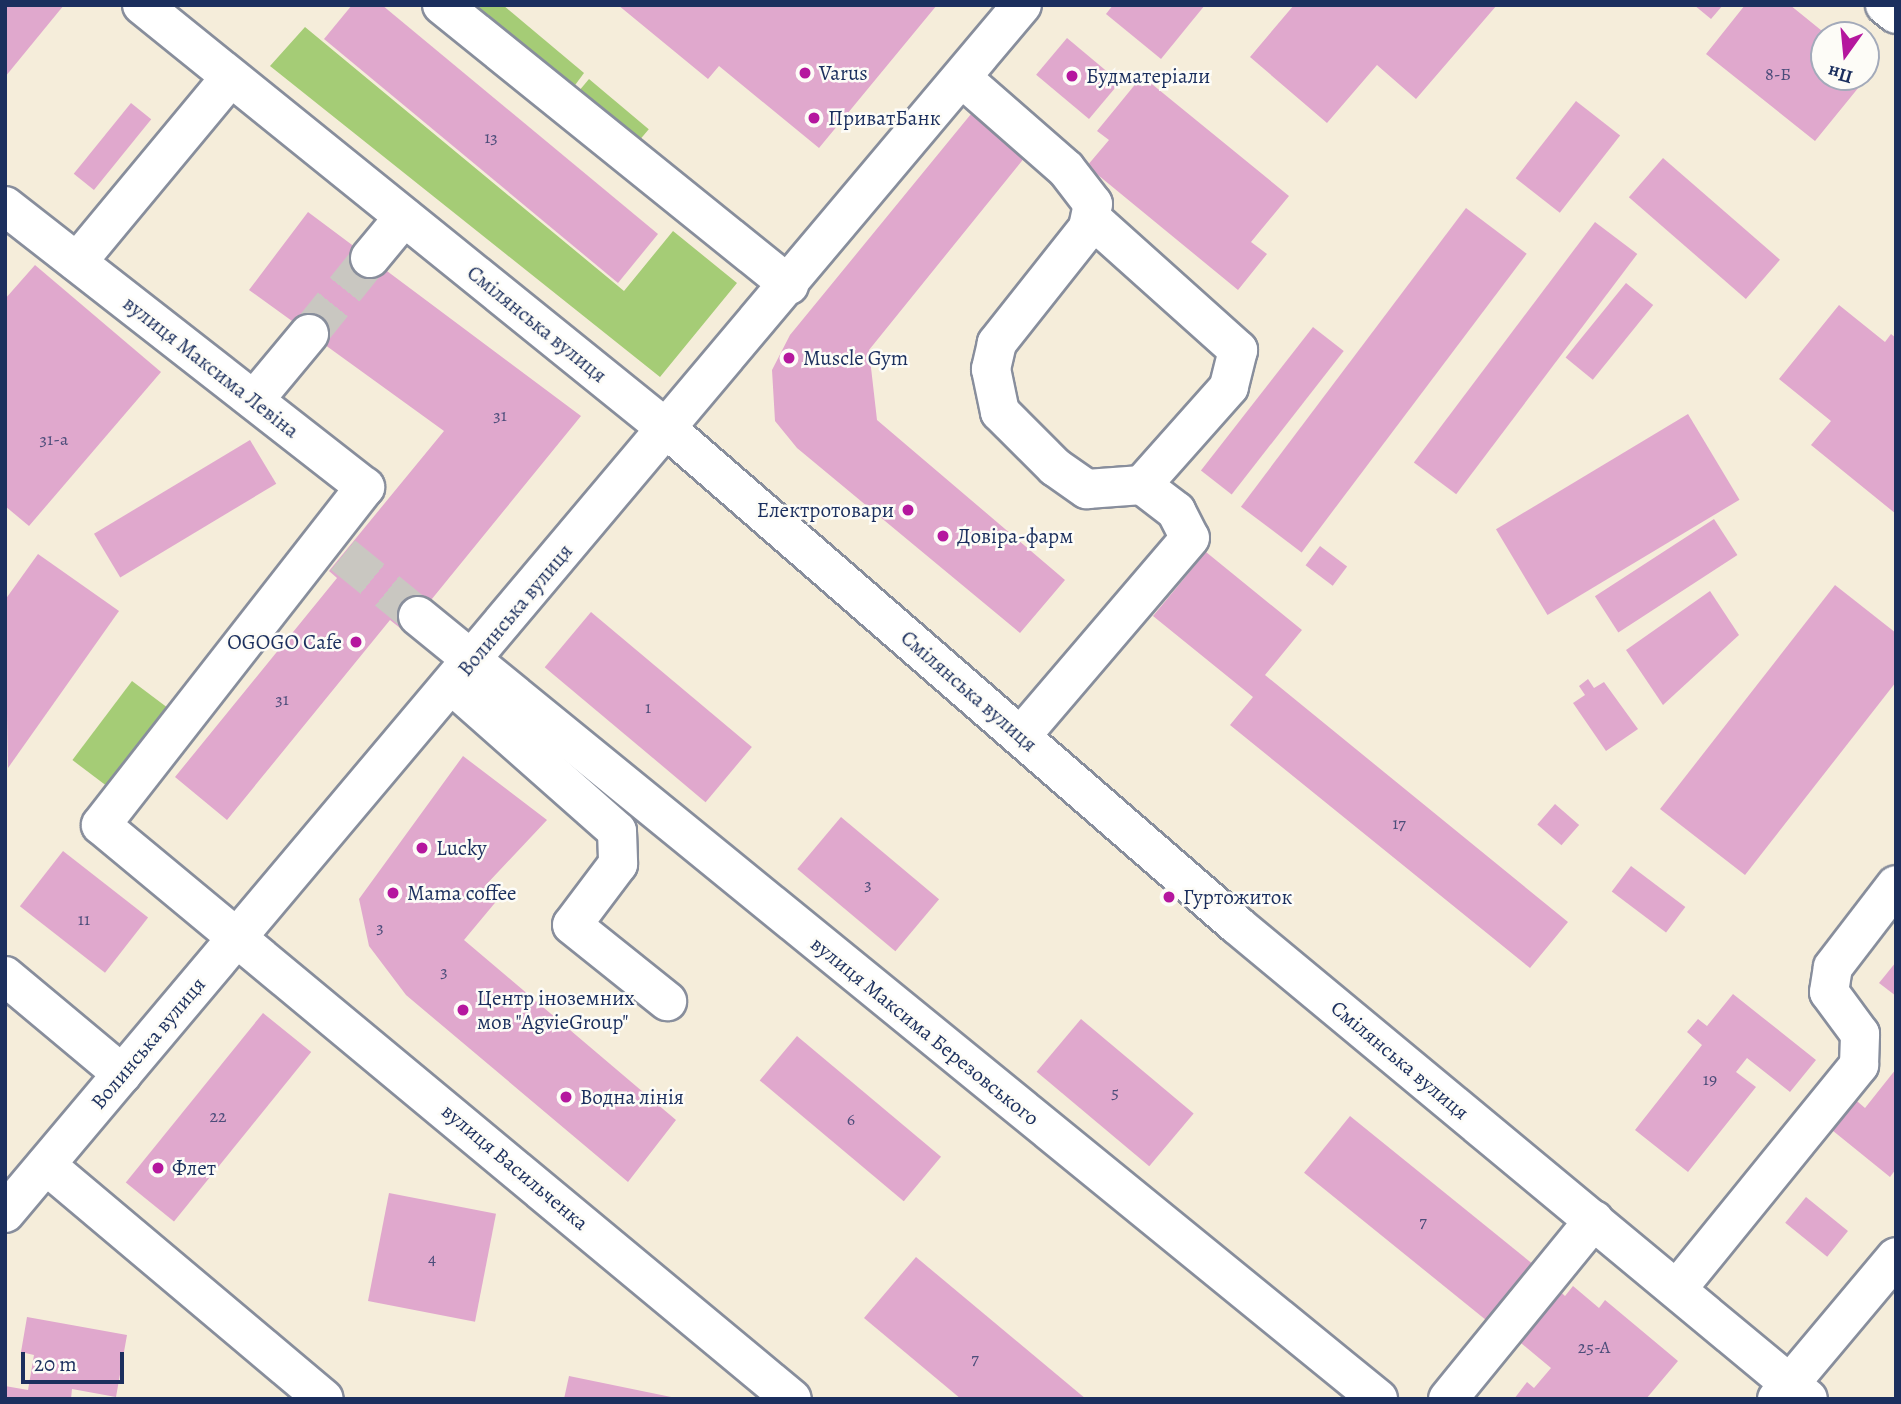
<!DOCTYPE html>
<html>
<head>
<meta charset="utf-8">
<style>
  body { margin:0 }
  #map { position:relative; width:1901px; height:1404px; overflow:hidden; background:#f5edda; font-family:Alegreya,serif }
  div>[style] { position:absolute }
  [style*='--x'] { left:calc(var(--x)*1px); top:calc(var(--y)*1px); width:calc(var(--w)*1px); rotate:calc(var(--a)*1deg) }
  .green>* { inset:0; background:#a5cc76; transform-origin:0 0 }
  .building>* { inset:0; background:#e0a8cd; transform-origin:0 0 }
  .minor-tunnel>* { height:38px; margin-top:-19px; transform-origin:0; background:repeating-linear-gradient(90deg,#c9c7c1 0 38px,transparent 0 57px) }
  .roads { filter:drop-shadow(2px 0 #888e9c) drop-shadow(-2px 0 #888e9c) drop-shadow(0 2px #888e9c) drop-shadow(0 -2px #888e9c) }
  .minor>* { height:38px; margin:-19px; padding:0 19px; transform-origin:19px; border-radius:19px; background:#fff }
  .dots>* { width:19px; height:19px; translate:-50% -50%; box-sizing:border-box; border:4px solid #fdfcf7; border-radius:50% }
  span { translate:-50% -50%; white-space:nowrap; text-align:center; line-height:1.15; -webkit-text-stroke:5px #fdfcf7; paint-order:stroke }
  .number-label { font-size:18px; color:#4c4d7a }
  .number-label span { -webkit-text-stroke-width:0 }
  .poi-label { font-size:21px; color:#1b2f5e }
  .left { translate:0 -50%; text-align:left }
  .right { translate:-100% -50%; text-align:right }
  .street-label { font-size:21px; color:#1b2f5e }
  .frame { position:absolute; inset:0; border:7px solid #1b2f5e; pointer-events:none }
  .north { position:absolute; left:1810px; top:21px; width:70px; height:70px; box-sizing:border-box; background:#fdfcf7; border:2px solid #a3aaba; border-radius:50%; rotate:195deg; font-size:19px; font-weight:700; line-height:28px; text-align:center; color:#1b2f5e }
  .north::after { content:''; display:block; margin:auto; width:24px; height:32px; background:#b5179e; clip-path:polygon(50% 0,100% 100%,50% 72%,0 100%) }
  .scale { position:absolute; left:21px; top:1352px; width:103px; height:32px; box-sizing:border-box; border:4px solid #1b2f5e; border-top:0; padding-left:9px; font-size:21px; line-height:24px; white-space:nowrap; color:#1b2f5e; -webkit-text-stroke:5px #fdfcf7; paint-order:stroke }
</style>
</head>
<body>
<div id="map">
  <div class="green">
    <div style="clip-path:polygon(456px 5px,503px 5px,584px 73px,567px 96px)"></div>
    <div style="clip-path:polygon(305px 27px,624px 291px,673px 231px,737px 283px,660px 377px,270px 66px)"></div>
    <div style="left:589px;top:79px;width:78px;height:28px;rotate:40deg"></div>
    <div style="left:132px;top:681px;width:55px;height:99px;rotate:37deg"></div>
  </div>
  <div class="building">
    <div style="clip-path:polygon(5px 5px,64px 5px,5px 77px)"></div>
    <div style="clip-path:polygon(352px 5px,382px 5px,658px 234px,618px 283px,324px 39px)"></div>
    <div style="clip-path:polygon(618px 5px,937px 5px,819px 148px,719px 66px,708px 79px)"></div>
    <div style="clip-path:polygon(1113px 5px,1205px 5px,1161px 59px,1106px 14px)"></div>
    <div style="clip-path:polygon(1294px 5px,1497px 5px,1416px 99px,1377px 65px,1327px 123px,1250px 57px)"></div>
    <div style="clip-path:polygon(1694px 5px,1723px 5px,1711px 19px)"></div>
    <div style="clip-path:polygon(1745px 5px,1790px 5px,1827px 35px,1824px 77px,1866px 77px,1866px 67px,1872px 71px,1815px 141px,1706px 54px)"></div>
    <div style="left:1067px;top:38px;width:69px;height:48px;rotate:40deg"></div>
    <div style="clip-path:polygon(1142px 76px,1289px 196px,1251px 242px,1267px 254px,1238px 290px,1087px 166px,1109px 140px,1097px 131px)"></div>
    <div style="left:1576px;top:101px;width:56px;height:98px;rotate:38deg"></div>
    <div style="left:131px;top:103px;width:26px;height:91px;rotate:39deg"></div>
    <div style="clip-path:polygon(971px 114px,1025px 157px,869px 350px,877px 420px,1065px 580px,1020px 633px,797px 448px,775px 421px,772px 370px,790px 335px)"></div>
    <div style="left:1663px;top:158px;width:155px;height:52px;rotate:41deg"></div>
    <div style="left:1466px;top:208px;width:76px;height:374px;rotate:37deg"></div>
    <div style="clip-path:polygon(308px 212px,581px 416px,405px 632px,390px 620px,227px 820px,175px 777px,337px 578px,329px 571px,444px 431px,249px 290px)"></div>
    <div style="left:1595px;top:222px;width:53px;height:301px;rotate:37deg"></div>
    <div style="clip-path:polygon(35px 265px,161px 372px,29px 526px,5px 506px,5px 299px)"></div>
    <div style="left:1626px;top:283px;width:35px;height:96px;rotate:39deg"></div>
    <div style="clip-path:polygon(1839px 305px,1885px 342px,1891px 334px,1896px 338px,1896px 514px,1811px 445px,1831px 421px,1779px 379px)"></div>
    <div style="left:1313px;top:327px;width:39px;height:182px;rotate:38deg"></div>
    <div style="left:1688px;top:414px;width:100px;height:224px;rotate:59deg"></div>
    <div style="left:250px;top:440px;width:51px;height:182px;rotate:59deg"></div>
    <div style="left:1714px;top:519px;width:43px;height:142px;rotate:57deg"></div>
    <div style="left:1320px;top:546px;width:34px;height:24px;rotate:37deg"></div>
    <div style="clip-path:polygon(1206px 552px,1302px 630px,1265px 675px,1568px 922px,1530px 968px,1230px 725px,1253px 697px,1153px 616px)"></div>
    <div style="clip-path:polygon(38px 554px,119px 611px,8px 768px,5px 600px)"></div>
    <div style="clip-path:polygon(1835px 585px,1896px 633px,1896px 682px,1745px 875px,1660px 809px)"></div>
    <div style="clip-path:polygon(1710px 591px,1739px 635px,1663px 705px,1626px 650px)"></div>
    <div style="left:591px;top:612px;width:210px;height:72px;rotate:40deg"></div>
    <div style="clip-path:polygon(1588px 679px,1594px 688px,1604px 682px,1638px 729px,1606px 751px,1573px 703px,1585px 695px,1579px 686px)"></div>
    <div style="clip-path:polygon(463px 756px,547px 820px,484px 887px,499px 898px,464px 940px,676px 1120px,628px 1182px,406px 995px,369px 946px,359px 899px)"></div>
    <div style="left:1555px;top:804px;width:32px;height:27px;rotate:41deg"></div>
    <div style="left:841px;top:817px;width:128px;height:68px;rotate:40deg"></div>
    <div style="left:63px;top:851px;width:108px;height:70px;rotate:38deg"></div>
    <div style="left:1631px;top:866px;width:68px;height:32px;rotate:37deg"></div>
    <div style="clip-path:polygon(1896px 962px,1896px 996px,1879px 983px)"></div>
    <div style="clip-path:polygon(1733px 994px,1816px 1060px,1790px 1092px,1747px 1058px,1736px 1072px,1756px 1087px,1688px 1172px,1635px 1130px,1702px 1045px,1687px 1032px,1698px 1019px,1707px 1026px)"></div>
    <div style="left:263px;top:1013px;width:62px;height:218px;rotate:39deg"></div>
    <div style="left:1081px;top:1019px;width:147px;height:69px;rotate:40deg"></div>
    <div style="left:797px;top:1036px;width:188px;height:58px;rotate:40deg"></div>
    <div style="clip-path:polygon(1896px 1069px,1896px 1169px,1890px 1177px,1827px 1126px,1851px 1096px,1865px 1108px)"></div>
    <div style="left:1350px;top:1116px;width:246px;height:73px;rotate:39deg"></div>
    <div style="left:389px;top:1193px;width:109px;height:110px;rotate:11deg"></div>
    <div style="left:1806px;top:1197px;width:54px;height:33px;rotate:39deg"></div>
    <div style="clip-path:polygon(916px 1257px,1086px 1399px,961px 1399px,864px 1318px)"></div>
    <div style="clip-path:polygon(1551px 1283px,1565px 1296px,1573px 1286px,1599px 1308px,1605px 1300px,1678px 1361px,1646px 1399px,1514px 1399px,1527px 1382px,1534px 1388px,1551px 1368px,1510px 1334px)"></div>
    <div style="clip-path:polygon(27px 1317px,127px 1335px,116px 1397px,72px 1389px,71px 1399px,5px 1399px,5px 1386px,28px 1390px,34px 1355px,21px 1352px)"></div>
    <div style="clip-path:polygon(569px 1376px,676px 1398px,676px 1399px,564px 1399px)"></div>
  </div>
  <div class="minor-tunnel">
    <div style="--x:309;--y:334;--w:97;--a:-51.2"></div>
    <div style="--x:343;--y:555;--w:97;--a:39.1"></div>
  </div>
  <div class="roads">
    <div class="minor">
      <div style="--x:142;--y:5;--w:676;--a:38.94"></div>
      <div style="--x:668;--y:430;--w:754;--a:41.02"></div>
      <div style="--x:1237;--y:925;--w:742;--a:39.7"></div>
      <div style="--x:442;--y:5;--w:446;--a:38.9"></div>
      <div style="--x:1885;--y:5;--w:14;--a:39"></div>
      <div style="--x:962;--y:78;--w:138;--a:41.2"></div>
      <div style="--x:1066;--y:169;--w:44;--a:52.4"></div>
      <div style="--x:1093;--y:204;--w:25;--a:102"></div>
      <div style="--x:1088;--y:228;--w:147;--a:128.4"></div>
      <div style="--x:997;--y:343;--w:27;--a:103"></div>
      <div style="--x:991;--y:369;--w:44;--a:78.2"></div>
      <div style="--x:1000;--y:412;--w:78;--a:45"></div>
      <div style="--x:1055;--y:467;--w:39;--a:35"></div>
      <div style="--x:1087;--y:489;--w:55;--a:-4.2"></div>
      <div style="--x:1142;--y:485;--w:43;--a:37.4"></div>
      <div style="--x:1176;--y:511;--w:30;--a:63"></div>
      <div style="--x:1190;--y:538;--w:260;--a:130.5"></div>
      <div style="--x:5;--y:206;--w:457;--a:38"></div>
      <div style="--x:365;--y:487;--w:429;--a:128"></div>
      <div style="--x:101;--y:825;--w:898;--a:39.72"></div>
      <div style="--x:1093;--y:220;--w:195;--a:41.9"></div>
      <div style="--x:1238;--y:350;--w:38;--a:104"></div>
      <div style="--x:1229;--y:387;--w:131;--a:131.6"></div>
      <div style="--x:370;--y:258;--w:53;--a:-50.3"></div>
      <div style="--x:77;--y:262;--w:239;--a:-50.3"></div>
      <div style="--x:254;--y:400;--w:86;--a:-50.2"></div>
      <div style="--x:418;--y:616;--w:1239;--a:39.2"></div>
      <div style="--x:452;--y:685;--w:220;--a:41.5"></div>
      <div style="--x:617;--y:831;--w:33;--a:88"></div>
      <div style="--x:618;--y:864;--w:76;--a:127"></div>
      <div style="--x:572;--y:925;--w:122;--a:38.7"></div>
      <div style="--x:5;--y:976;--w:153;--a:39.9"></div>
      <div style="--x:46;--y:1165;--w:363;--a:40.1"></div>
      <div style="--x:5;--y:1213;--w:1579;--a:-49.91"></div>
      <div style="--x:1677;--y:1289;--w:289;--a:-50.9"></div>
      <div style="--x:1859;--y:1065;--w:31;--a:-88"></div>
      <div style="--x:1860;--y:1034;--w:52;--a:-126.4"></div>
      <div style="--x:1829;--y:992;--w:25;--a:-81"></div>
      <div style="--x:1833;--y:967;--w:103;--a:-52.5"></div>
      <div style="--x:1448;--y:1399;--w:231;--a:-50.8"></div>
      <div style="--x:1777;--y:1399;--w:185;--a:-50"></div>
    </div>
  </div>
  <div class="dots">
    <div style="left:805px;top:73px;background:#b5179e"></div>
    <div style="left:1072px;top:76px;background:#b5179e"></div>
    <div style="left:814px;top:118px;background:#b5179e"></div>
    <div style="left:789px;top:358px;background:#b5179e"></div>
    <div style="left:908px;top:510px;background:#b5179e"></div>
    <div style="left:943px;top:536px;background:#b5179e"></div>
    <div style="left:356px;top:642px;background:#b5179e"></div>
    <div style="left:422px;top:848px;background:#b5179e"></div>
    <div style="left:393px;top:893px;background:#b5179e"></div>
    <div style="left:1169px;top:897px;background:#b5179e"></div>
    <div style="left:463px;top:1010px;background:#b5179e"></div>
    <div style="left:566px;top:1097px;background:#b5179e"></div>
    <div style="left:158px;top:1168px;background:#b5179e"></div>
  </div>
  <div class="number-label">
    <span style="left:1778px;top:74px">8-Б</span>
    <span style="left:491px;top:137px">13</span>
    <span style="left:500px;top:415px">31</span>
    <span style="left:54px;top:439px">31-а</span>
    <span style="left:282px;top:699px">31</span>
    <span style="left:648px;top:707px">1</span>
    <span style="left:1399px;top:823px">17</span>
    <span style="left:868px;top:884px">3</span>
    <span style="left:84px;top:919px">11</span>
    <span style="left:380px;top:927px">3</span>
    <span style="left:444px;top:971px">3</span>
    <span style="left:1710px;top:1079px">19</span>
    <span style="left:1115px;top:1092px">5</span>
    <span style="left:218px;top:1116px">22</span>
    <span style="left:851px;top:1119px">6</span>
    <span style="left:1423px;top:1221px">7</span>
    <span style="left:432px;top:1258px">4</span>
    <span style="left:1594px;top:1347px">25-А</span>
    <span style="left:975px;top:1358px">7</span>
  </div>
  <div class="poi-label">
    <span class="left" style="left:819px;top:73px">Varus</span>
    <span class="left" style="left:1086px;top:76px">Будматеріали</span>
    <span class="left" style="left:828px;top:118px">ПриватБанк</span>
    <span class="left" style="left:803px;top:358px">Muscle Gym</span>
    <span class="right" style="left:894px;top:510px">Електротовари</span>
    <span class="left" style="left:957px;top:536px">Довіра-фарм</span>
    <span class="right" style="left:342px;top:642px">OGOGO Cafe</span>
    <span class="left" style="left:436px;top:848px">Lucky</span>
    <span class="left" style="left:407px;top:893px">Mama coffee</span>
    <span class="left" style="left:1183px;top:897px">Гуртожиток</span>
    <span class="left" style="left:477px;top:1010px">Центр іноземних<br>мов "AgvieGroup"</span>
    <span class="left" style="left:580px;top:1097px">Водна лінія</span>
    <span class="left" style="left:172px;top:1168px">Флет</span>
  </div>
  <div class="street-label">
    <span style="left:537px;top:324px;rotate:39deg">Смілянська вулиця</span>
    <span style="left:211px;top:367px;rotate:38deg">вулиця Максима Левіна</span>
    <span style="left:515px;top:610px;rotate:-50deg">Волинська вулиця</span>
    <span style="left:969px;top:691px;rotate:41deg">Смілянська вулиця</span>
    <span style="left:925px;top:1031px;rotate:39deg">вулиця Максима Березовського</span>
    <span style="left:148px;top:1043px;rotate:-50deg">Волинська вулиця</span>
    <span style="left:1400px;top:1060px;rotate:40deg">Смілянська вулиця</span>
    <span style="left:515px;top:1167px;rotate:40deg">вулиця Васильченка</span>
  </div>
  <div class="frame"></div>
  <div class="north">Пн</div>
  <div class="scale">20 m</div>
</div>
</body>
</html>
